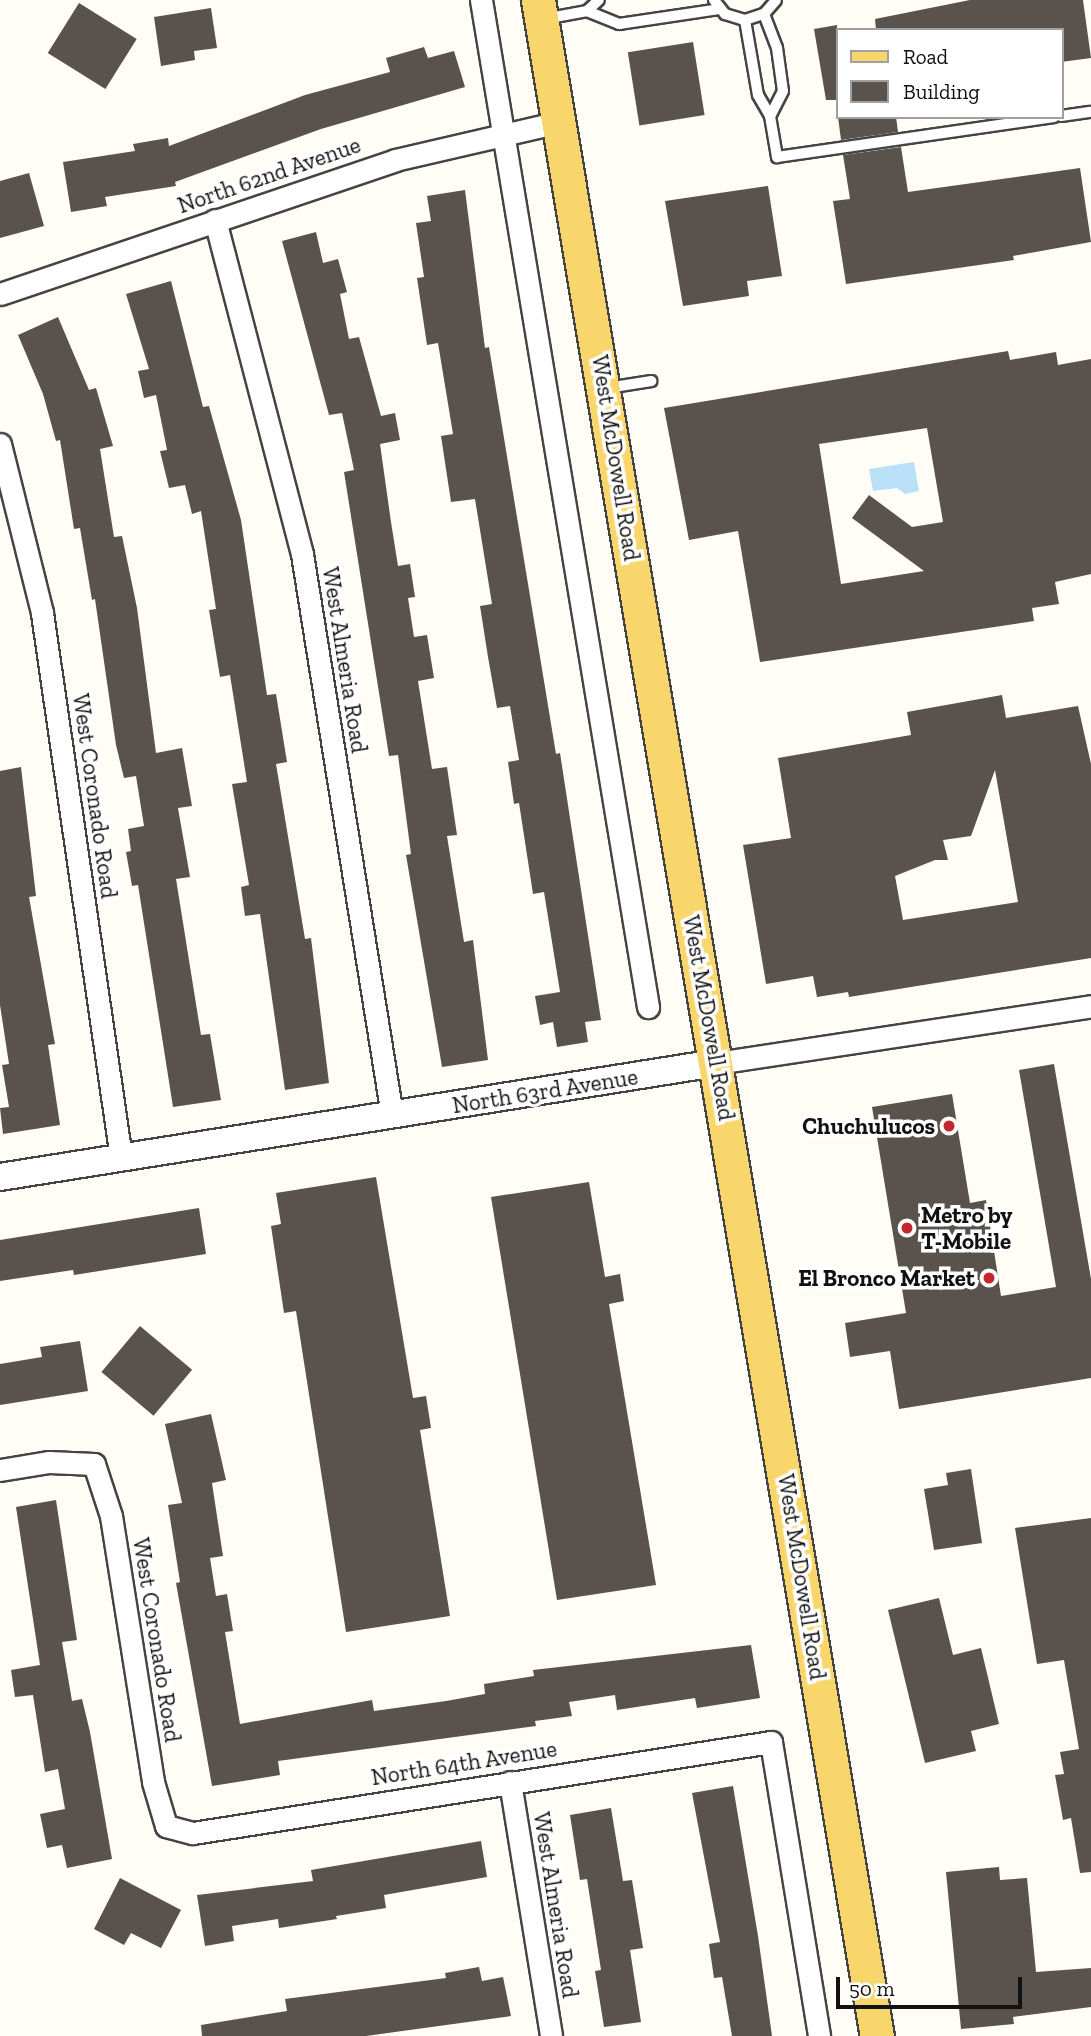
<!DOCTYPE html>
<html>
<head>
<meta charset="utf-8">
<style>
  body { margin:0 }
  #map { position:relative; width:1091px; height:2036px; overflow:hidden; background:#fffdf5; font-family:"Zilla Slab",serif }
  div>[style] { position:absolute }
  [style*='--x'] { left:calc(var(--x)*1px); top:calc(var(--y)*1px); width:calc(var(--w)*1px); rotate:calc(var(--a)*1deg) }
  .water>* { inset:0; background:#b9e0f7 }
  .building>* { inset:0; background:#5a524d; transform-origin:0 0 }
  .roads { filter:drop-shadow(2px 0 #444) drop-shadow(-2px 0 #444) drop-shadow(0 2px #444) drop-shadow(0 -2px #444) }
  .service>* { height:10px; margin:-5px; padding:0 5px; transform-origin:5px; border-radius:5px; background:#fff }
  .minor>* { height:21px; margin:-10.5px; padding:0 10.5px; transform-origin:10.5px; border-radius:10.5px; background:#fff }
  .tertiary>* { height:26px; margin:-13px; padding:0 13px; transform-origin:13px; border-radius:13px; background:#fff }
  .primary>* { height:33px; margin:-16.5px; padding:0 16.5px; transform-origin:16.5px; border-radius:16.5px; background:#f9d66b }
  .dots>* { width:19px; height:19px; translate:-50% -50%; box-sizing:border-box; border:4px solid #fff; border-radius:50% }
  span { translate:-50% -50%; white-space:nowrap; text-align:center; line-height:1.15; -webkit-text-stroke:7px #fff; paint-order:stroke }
  .street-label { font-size:23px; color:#111 }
  .poi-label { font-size:23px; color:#111; font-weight:700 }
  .right { translate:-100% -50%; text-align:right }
  .left { translate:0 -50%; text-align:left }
  .legend { position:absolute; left:836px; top:28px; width:228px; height:91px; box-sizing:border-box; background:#fff; border:2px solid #a0a0a0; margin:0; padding:9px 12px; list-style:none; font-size:21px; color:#111 }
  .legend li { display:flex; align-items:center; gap:14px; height:35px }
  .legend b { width:35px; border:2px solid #a0a0a0 }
  .scale { position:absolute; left:836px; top:1977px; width:186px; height:32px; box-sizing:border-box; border:4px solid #111; border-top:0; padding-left:9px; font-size:21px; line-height:24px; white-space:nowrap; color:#111; -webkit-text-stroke:5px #fff; paint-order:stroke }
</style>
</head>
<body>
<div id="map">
  <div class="water">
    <div style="clip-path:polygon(914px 462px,919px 491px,905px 494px,897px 488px,873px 491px,869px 469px)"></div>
  </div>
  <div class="building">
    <div style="clip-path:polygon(970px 0,1083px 0,1091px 58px,1061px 62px,1061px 30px,876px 30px,875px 19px)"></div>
    <div style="left:79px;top:3px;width:68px;height:59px;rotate:32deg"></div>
    <div style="clip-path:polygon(211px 8px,217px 48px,194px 51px,195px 60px,161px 66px,154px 17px)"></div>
    <div style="clip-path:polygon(837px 25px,837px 100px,826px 100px,814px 29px)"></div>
    <div style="left:693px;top:42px;width:74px;height:66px;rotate:81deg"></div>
    <div style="clip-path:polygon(424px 47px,428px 58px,454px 51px,465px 87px,321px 129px,175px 182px,176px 186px,105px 197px,107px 206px,71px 212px,63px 162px,135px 151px,133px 144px,168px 138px,169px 146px,305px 95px,390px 72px,386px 58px)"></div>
    <div style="clip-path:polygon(838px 117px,896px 117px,898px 132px,841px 140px)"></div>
    <div style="clip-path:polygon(901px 147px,908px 192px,1080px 168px,1091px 242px,1013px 256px,1014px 260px,846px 284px,833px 201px,850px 199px,843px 155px)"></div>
    <div style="clip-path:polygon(29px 173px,44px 226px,0 238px,0 181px)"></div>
    <div style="clip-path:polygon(768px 186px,782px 276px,747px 281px,749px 296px,683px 306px,665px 201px)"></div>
    <div style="clip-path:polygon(465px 190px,485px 348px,489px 347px,556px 754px,560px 753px,601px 1020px,585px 1022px,588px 1042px,557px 1047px,553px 1022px,540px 1025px,535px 996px,560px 992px,544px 892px,533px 894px,519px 803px,514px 804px,508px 762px,519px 760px,510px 706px,497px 708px,488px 657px,480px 606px,492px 604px,475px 499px,451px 502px,441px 436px,453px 434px,438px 343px,427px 345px,417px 278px,424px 277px,416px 223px,431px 221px,427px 196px)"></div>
    <div style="clip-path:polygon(316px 232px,323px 263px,338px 259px,347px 292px,340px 294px,349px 339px,359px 337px,381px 416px,395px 413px,400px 440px,380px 444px,391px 522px,398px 566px,410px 564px,415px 597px,408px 598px,414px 637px,427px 635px,434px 678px,418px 681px,432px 769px,447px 767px,457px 835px,447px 836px,464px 942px,473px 940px,488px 1060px,442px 1067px,406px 855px,411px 854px,398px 755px,389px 756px,344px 472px,354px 470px,342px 413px,329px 415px,282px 241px)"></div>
    <div style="clip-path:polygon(171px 281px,203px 407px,209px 406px,241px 520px,267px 695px,276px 694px,287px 762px,276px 764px,305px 939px,311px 938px,329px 1083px,285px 1090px,260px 914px,245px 916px,241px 887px,249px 885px,232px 784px,247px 782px,230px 675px,220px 677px,209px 610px,216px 609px,201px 511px,192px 514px,185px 485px,169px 488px,160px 451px,167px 450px,156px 395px,144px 398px,138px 371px,149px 369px,126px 294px)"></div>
    <div style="clip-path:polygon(58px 317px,89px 390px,96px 388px,113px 446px,100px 449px,114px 537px,122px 536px,137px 608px,156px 753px,182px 748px,192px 806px,178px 808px,190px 877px,176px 879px,201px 1035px,210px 1034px,221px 1100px,173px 1107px,138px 885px,132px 886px,126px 852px,131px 851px,128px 829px,144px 826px,136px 776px,124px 778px,116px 745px,95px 599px,92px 600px,80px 528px,74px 529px,60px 440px,56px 441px,43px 394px,18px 335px)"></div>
    <div style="clip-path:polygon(evenodd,1008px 351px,1010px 360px,1056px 352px,1058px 365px,1091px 359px,1091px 574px,1055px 582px,1059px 604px,1032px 608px,1034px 621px,760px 662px,738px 531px,689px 540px,664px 408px,1008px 351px,927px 428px,943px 522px,912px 527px,869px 495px,852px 518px,924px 571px,841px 584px,819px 444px,927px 428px)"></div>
    <div style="clip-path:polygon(evenodd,1002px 695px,1006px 718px,1078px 706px,1091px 764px,1091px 958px,849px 997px,848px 992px,817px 997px,813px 976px,766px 984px,743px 845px,791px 838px,778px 758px,911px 735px,907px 712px,1002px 695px,995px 770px,1018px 902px,903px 920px,895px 876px,935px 860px,948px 860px,943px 840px,971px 836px,995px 770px)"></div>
    <div style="clip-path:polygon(21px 767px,36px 896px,29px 897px,55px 1044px,48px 1045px,60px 1125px,3px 1134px,0 1108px,9px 1107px,2px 1065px,9px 1064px,0 1005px,0 771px)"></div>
    <div style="clip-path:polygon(1054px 1064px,1091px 1279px,1091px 1378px,899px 1409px,890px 1351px,850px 1357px,845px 1323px,906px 1313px,872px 1107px,952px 1094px,970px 1203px,986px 1200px,1001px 1296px,1056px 1287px,1019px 1070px)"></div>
    <div style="clip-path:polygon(376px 1177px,413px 1398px,426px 1396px,431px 1428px,420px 1430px,450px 1616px,346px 1632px,296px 1311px,284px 1313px,271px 1226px,281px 1224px,276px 1193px)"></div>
    <div style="clip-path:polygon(589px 1182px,605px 1277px,620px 1274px,624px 1301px,609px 1304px,656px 1585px,557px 1600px,491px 1197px)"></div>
    <div style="clip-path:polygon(199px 1208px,206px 1254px,74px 1275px,73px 1270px,0 1281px,0 1240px)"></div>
    <div style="left:140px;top:1326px;width:68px;height:60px;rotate:40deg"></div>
    <div style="clip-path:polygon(80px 1341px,88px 1391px,0 1405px,0 1364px,42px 1357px,40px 1347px)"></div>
    <div style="clip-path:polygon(211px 1414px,226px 1480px,212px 1483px,223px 1556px,210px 1558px,216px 1596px,227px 1594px,233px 1631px,225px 1632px,240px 1724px,372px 1700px,374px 1711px,446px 1701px,485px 1694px,484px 1684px,534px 1676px,533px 1670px,751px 1645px,760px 1698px,697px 1708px,695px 1698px,617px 1710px,615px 1695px,569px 1702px,572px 1716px,535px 1721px,536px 1726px,278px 1761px,280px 1775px,212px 1786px,176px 1583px,180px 1582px,168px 1505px,182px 1503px,165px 1424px)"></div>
    <div style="clip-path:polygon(971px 1469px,982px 1543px,934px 1550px,924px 1489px,948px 1485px,946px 1473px)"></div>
    <div style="clip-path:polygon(56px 1500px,77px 1640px,62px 1642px,72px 1701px,82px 1699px,90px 1732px,112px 1859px,67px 1868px,62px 1845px,47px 1848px,40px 1814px,65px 1809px,58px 1769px,45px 1772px,33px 1695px,15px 1697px,11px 1670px,40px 1665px,16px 1507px)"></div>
    <div style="clip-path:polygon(1091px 1518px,1091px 1872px,1080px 1873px,1071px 1818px,1063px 1820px,1055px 1775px,1064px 1774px,1060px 1752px,1079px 1749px,1064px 1660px,1037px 1664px,1015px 1528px)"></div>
    <div style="clip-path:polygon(939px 1598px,953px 1655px,981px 1648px,999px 1724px,971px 1731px,976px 1751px,925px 1763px,888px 1610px)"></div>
    <div style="clip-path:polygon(733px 1786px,758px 1936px,772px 2036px,732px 2036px,722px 1977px,714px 1978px,709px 1944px,720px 1942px,692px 1793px)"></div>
    <div style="clip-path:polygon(611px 1808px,623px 1881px,632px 1880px,643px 1948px,630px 1950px,641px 2022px,604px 2027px,595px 1971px,601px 1970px,587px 1879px,580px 1880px,570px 1815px)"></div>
    <div style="clip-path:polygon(481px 1841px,487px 1877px,384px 1895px,386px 1908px,336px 1916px,337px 1919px,279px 1928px,278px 1919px,232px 1926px,234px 1941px,205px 1946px,197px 1895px,313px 1881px,311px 1870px)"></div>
    <div style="clip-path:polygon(999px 1867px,1000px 1880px,1027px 1878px,1036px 1972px,1091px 1968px,1091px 2007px,1013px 2017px,1014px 2024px,961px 2029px,946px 1872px)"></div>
    <div style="clip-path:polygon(120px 1878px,181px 1910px,161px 1948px,131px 1933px,124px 1945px,94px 1929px)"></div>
    <div style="clip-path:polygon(479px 1967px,482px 1981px,503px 1977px,511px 2016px,366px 2036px,202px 2036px,201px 2025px,287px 2011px,285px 1999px,446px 1978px,445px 1973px)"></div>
  </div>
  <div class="roads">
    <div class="service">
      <div style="--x:714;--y:0;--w:18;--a:52"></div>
      <div style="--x:725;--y:14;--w:21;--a:17"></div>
      <div style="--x:745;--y:20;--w:20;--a:-18"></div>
      <div style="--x:764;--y:14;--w:18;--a:-49"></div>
      <div style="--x:587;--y:11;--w:16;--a:-43"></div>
      <div style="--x:764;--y:14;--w:36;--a:69"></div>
      <div style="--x:777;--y:48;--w:43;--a:82.1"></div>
      <div style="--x:783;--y:91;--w:28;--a:117"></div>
      <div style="--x:544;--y:19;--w:44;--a:-10.5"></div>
      <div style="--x:587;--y:11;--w:35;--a:22"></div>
      <div style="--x:619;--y:24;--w:101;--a:-8.5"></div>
      <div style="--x:745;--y:20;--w:76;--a:80.2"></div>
      <div style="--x:758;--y:95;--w:24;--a:60"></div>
      <div style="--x:770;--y:116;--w:42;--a:80.3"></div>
      <div style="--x:777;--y:157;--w:280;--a:-8.2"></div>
      <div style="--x:1061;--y:116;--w:30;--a:-8"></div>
      <div style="--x:607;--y:388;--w:45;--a:-9"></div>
    </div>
    <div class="minor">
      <div style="--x:481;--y:0;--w:1021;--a:80.58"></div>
      <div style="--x:215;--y:220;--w:345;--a:75.4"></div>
      <div style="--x:302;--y:554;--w:568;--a:80.89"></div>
      <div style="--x:0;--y:294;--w:417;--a:-18.7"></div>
      <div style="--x:395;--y:160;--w:168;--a:-13"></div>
      <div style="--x:0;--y:444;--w:174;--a:76"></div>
      <div style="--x:42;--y:613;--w:551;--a:81.75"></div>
      <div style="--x:716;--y:1063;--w:379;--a:-8.6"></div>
      <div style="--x:0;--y:1470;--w:50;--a:-9.3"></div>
      <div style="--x:49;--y:1462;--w:45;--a:2.5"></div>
      <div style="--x:94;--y:1464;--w:55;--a:71.9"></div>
      <div style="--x:111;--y:1516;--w:269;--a:81"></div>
      <div style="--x:153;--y:1782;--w:46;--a:73.5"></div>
      <div style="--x:166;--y:1826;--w:28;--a:15"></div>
      <div style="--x:193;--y:1833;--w:585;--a:-8.95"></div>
      <div style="--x:771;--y:1742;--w:298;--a:80.7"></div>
      <div style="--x:510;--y:1782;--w:257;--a:80.8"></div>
    </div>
    <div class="tertiary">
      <div style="--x:0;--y:1177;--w:725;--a:-9.05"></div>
    </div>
    <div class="primary">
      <div style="--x:538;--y:0;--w:2064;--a:80.55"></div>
    </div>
  </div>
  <div class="dots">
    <div style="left:949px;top:1126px;background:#c4262e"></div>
    <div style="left:907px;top:1228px;background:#c4262e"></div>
    <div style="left:989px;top:1278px;background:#c4262e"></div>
  </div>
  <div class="street-label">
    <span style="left:269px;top:175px;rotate:-19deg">North 62nd Avenue</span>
    <span style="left:616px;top:458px;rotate:81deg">West McDowell Road</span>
    <span style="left:345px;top:660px;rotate:81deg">West Almeria Road</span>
    <span style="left:95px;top:796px;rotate:82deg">West Coronado Road</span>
    <span style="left:709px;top:1018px;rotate:80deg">West McDowell Road</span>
    <span style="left:545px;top:1091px;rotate:-9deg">North 63rd Avenue</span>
    <span style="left:802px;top:1577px;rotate:81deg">West McDowell Road</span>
    <span style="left:157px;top:1640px;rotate:81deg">West Coronado Road</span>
    <span style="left:464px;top:1763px;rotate:-9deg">North 64th Avenue</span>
    <span style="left:556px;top:1905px;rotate:81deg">West Almeria Road</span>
  </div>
  <div class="poi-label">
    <span class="right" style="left:935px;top:1126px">Chuchulucos</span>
    <span class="left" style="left:921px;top:1228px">Metro by<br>T-Mobile</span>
    <span class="right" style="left:975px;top:1278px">El Bronco Market</span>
  </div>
  <ul class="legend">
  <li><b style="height:9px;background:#f9d66b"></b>Road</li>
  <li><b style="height:19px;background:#5a524d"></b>Building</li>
  </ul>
  <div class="scale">50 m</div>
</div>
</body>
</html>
